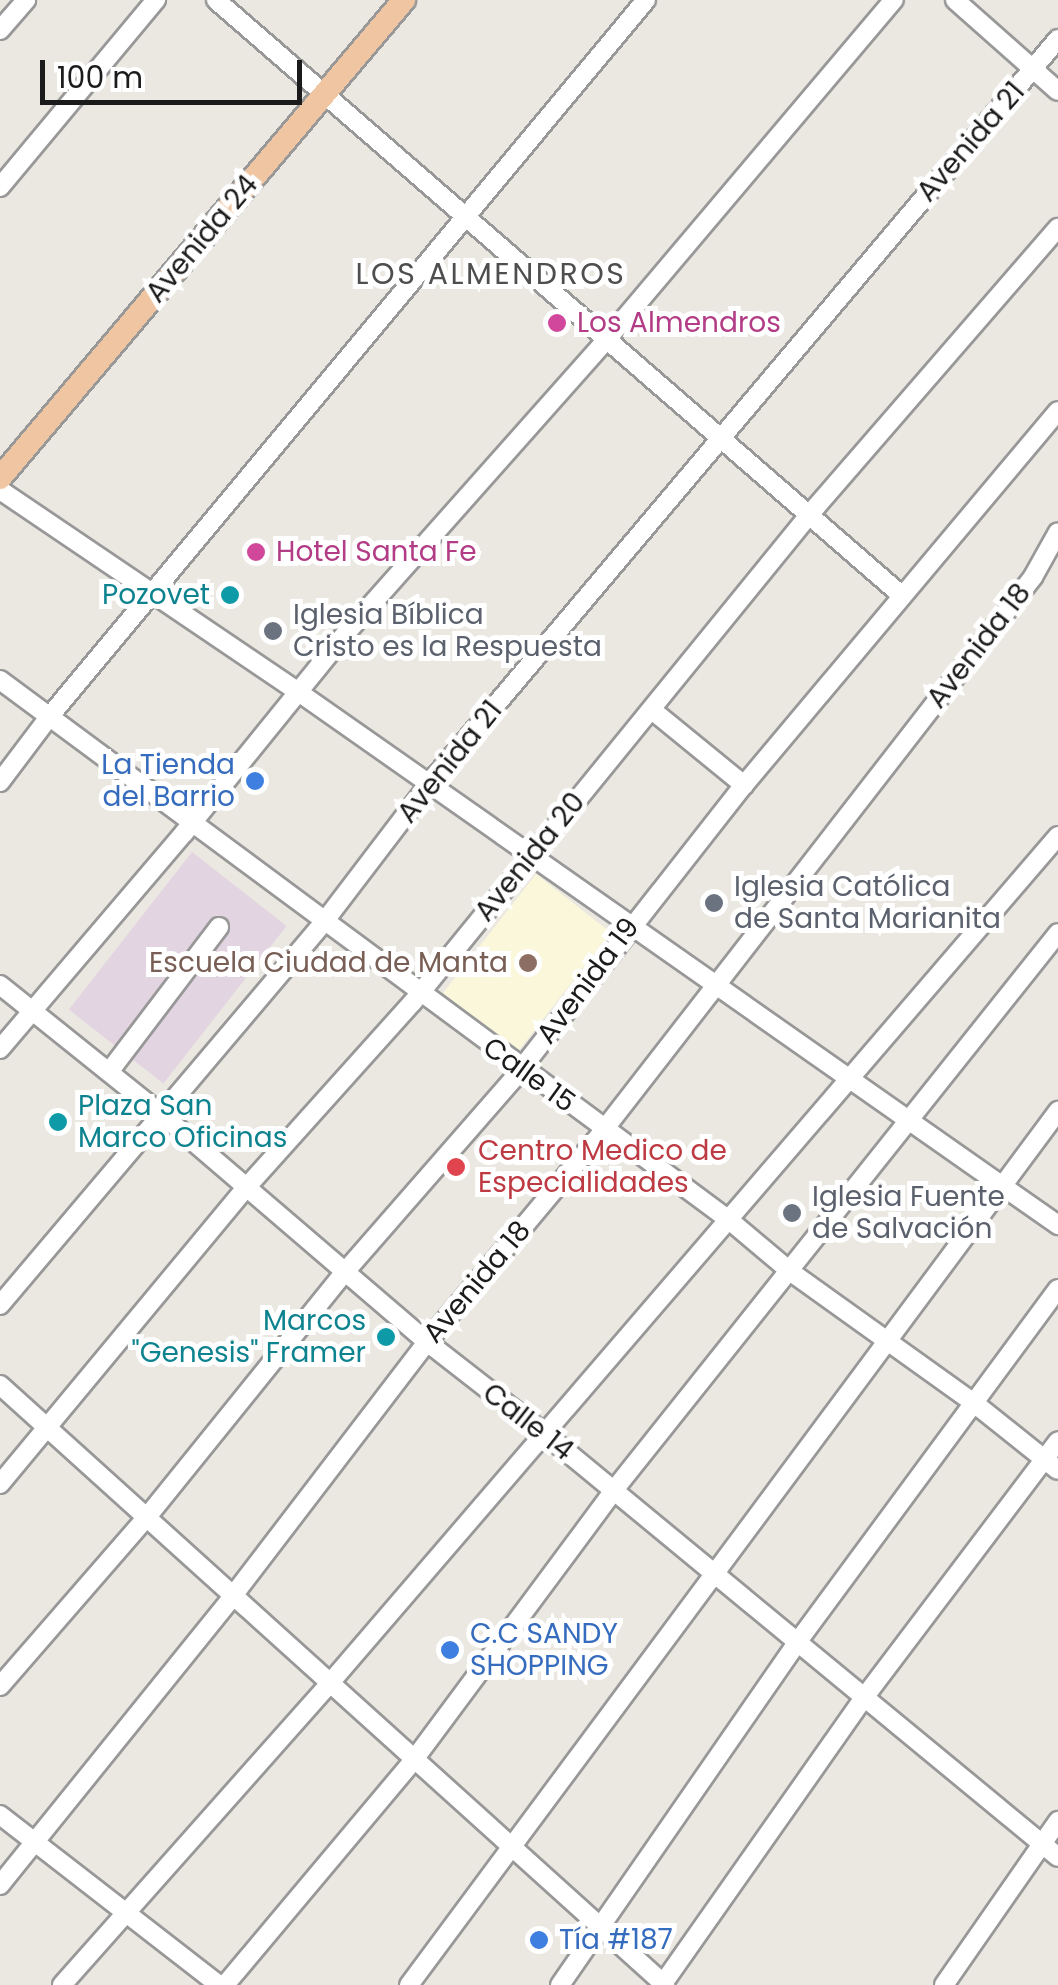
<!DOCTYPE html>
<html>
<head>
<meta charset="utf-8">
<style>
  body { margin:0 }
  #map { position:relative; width:1058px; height:1985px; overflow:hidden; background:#ebe7e1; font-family:Poppins,sans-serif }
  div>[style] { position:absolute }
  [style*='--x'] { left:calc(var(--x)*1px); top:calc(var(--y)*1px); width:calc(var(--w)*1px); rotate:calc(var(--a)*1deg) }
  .industrial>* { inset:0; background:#e3d4e2; transform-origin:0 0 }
  .education>* { inset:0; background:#faf7db; transform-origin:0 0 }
  .roads { filter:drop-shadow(2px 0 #989898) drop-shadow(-2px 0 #989898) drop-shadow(0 2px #989898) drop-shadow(0 -2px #989898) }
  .minor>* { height:18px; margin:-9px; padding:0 9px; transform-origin:9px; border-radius:9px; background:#fff }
  .major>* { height:22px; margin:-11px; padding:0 11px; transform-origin:11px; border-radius:11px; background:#f0c5a1 }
  .dots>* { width:28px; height:28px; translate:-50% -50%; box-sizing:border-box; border:5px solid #fff; border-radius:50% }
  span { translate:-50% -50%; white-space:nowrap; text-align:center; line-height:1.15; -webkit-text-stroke:10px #fff; paint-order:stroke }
  .street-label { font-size:28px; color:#1b1b1b }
  .hotel-label { font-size:28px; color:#b23c85 }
  .left { translate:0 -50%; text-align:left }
  .culture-label { font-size:28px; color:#0d838f }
  .right { translate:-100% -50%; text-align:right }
  .worship-label { font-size:28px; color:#5b616d }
  .shop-label { font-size:28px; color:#366cbe }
  .education-label { font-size:28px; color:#785e54 }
  .health-label { font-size:28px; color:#be3a42 }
  .neighbourhood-label { font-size:30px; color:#4e4e4e; letter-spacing:2.5px }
  .scale { position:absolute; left:40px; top:60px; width:262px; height:45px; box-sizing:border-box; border:5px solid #1b1b1b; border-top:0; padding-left:12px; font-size:30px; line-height:35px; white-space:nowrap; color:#1b1b1b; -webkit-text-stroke:8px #fff; paint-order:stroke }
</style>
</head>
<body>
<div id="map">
  <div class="industrial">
    <div style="left:192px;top:852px;width:120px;height:200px;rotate:38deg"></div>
  </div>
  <div class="education">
    <div style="left:536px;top:874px;width:95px;height:151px;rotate:38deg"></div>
  </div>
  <div class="roads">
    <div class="minor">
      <div style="--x:216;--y:0;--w:906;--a:40.97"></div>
      <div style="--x:955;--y:0;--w:137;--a:41.5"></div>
      <div style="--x:0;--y:30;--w:40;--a:-49"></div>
      <div style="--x:0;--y:187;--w:244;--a:-50.2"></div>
      <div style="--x:0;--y:490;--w:359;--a:34.1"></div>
      <div style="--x:297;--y:691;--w:930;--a:35.06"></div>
      <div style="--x:0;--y:680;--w:907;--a:36.53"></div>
      <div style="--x:729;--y:1220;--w:81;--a:40"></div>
      <div style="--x:791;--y:1272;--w:225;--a:35.6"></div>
      <div style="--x:974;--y:1403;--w:107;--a:38.6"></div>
      <div style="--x:652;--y:710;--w:119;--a:39.2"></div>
      <div style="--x:0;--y:782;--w:81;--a:-53"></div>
      <div style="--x:49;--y:717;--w:933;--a:-50.22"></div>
      <div style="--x:0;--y:985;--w:205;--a:38.7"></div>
      <div style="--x:160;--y:1113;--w:352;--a:40.6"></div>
      <div style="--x:427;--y:1342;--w:148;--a:37.9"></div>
      <div style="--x:544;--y:1433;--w:666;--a:39.52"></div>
      <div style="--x:0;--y:1049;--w:284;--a:-49.6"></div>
      <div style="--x:184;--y:833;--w:259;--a:-51"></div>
      <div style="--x:347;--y:632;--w:393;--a:-48.4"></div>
      <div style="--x:608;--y:338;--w:443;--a:-49.8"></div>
      <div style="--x:109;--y:1072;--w:182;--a:-52.8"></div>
      <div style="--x:0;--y:1305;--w:502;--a:-49.77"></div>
      <div style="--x:324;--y:922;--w:173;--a:-52.7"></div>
      <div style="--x:429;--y:784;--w:975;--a:-49.83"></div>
      <div style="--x:0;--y:1385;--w:896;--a:42.06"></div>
      <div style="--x:0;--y:1484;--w:382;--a:-50.3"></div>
      <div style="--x:244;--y:1190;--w:251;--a:-48.1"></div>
      <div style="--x:412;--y:1003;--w:629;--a:-50.87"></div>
      <div style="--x:809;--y:515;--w:380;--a:-49.1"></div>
      <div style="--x:0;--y:1686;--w:224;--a:-49"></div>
      <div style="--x:147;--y:1517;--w:314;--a:-51.1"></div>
      <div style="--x:344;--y:1273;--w:259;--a:-48.9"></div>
      <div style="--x:514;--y:1078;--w:372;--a:-51.9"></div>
      <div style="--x:744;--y:785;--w:488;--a:-50"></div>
      <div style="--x:0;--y:1815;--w:277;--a:37.8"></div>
      <div style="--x:0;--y:1885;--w:370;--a:-51.1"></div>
      <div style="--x:232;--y:1597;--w:321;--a:-52.6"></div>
      <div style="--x:427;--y:1342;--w:263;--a:-50.1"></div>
      <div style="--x:596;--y:1140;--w:713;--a:-52.18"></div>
      <div style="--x:1033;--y:577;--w:51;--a:-60.9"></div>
      <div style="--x:62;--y:1985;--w:404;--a:-48.4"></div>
      <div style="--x:330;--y:1683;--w:1117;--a:-49.32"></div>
      <div style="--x:225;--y:1985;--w:297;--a:-50"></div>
      <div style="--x:416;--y:1757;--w:332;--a:-53.4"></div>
      <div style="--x:614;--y:1490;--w:712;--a:-51.44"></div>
      <div style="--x:409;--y:1985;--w:1089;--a:-53.4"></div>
      <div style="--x:560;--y:1985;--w:415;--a:-55.3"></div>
      <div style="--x:796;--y:1644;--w:441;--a:-53.6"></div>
      <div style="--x:662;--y:1985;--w:350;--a:-54.9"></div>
      <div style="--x:863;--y:1699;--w:323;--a:-52.9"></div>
      <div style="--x:944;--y:1985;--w:200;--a:-55.2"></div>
    </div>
    <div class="major">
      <div style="--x:0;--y:478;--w:626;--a:-49.8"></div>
    </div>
  </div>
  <div class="dots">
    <div style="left:557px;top:323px;background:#d1479c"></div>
    <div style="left:256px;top:552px;background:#d1479c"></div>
    <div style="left:230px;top:595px;background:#0f9aa8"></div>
    <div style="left:273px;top:631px;background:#6b7280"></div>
    <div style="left:255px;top:781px;background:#3f7fe0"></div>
    <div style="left:714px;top:903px;background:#6b7280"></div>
    <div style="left:528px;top:963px;background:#8d6e63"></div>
    <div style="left:58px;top:1122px;background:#0f9aa8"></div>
    <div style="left:456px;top:1167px;background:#e0444e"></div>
    <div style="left:792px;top:1213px;background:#6b7280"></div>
    <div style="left:386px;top:1337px;background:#0f9aa8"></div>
    <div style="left:450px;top:1650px;background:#3f7fe0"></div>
    <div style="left:539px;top:1940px;background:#3f7fe0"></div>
  </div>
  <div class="street-label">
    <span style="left:971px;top:142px;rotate:-49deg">Avenida 21</span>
    <span style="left:202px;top:239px;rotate:-50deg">Avenida 24</span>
    <span style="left:979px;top:646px;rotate:-52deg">Avenida 18</span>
    <span style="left:450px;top:762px;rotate:-51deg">Avenida 21</span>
    <span style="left:530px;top:857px;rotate:-51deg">Avenida 20</span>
    <span style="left:588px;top:981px;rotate:-53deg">Avenida 19</span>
    <span style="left:529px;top:1075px;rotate:36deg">Calle 15</span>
    <span style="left:477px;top:1282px;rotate:-50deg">Avenida 18</span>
    <span style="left:528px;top:1422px;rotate:38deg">Calle 14</span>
  </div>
  <div class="hotel-label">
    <span class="left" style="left:577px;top:323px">Los Almendros</span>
    <span class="left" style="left:276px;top:552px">Hotel Santa Fe</span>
  </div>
  <div class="culture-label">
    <span class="right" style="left:210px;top:595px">Pozovet</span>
    <span class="left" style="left:78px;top:1122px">Plaza San<br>Marco Oficinas</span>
    <span class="right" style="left:366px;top:1337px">Marcos<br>"Genesis" Framer</span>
  </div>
  <div class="worship-label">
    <span class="left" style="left:293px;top:631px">Iglesia Bíblica<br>Cristo es la Respuesta</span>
    <span class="left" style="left:734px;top:903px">Iglesia Católica<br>de Santa Marianita</span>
    <span class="left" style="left:812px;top:1213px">Iglesia Fuente<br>de Salvación</span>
  </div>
  <div class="shop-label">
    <span class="right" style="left:235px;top:781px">La Tienda<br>del Barrio</span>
    <span class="left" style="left:470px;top:1650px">C.C SANDY<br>SHOPPING</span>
    <span class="left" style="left:559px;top:1940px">Tía #187</span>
  </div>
  <div class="education-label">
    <span class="right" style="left:508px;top:963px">Escuela Ciudad de Manta</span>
  </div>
  <div class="health-label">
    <span class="left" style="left:478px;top:1167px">Centro Medico de<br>Especialidades</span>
  </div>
  <div class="neighbourhood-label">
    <span style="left:491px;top:274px">LOS ALMENDROS</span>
  </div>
  <div class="scale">100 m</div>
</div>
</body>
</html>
